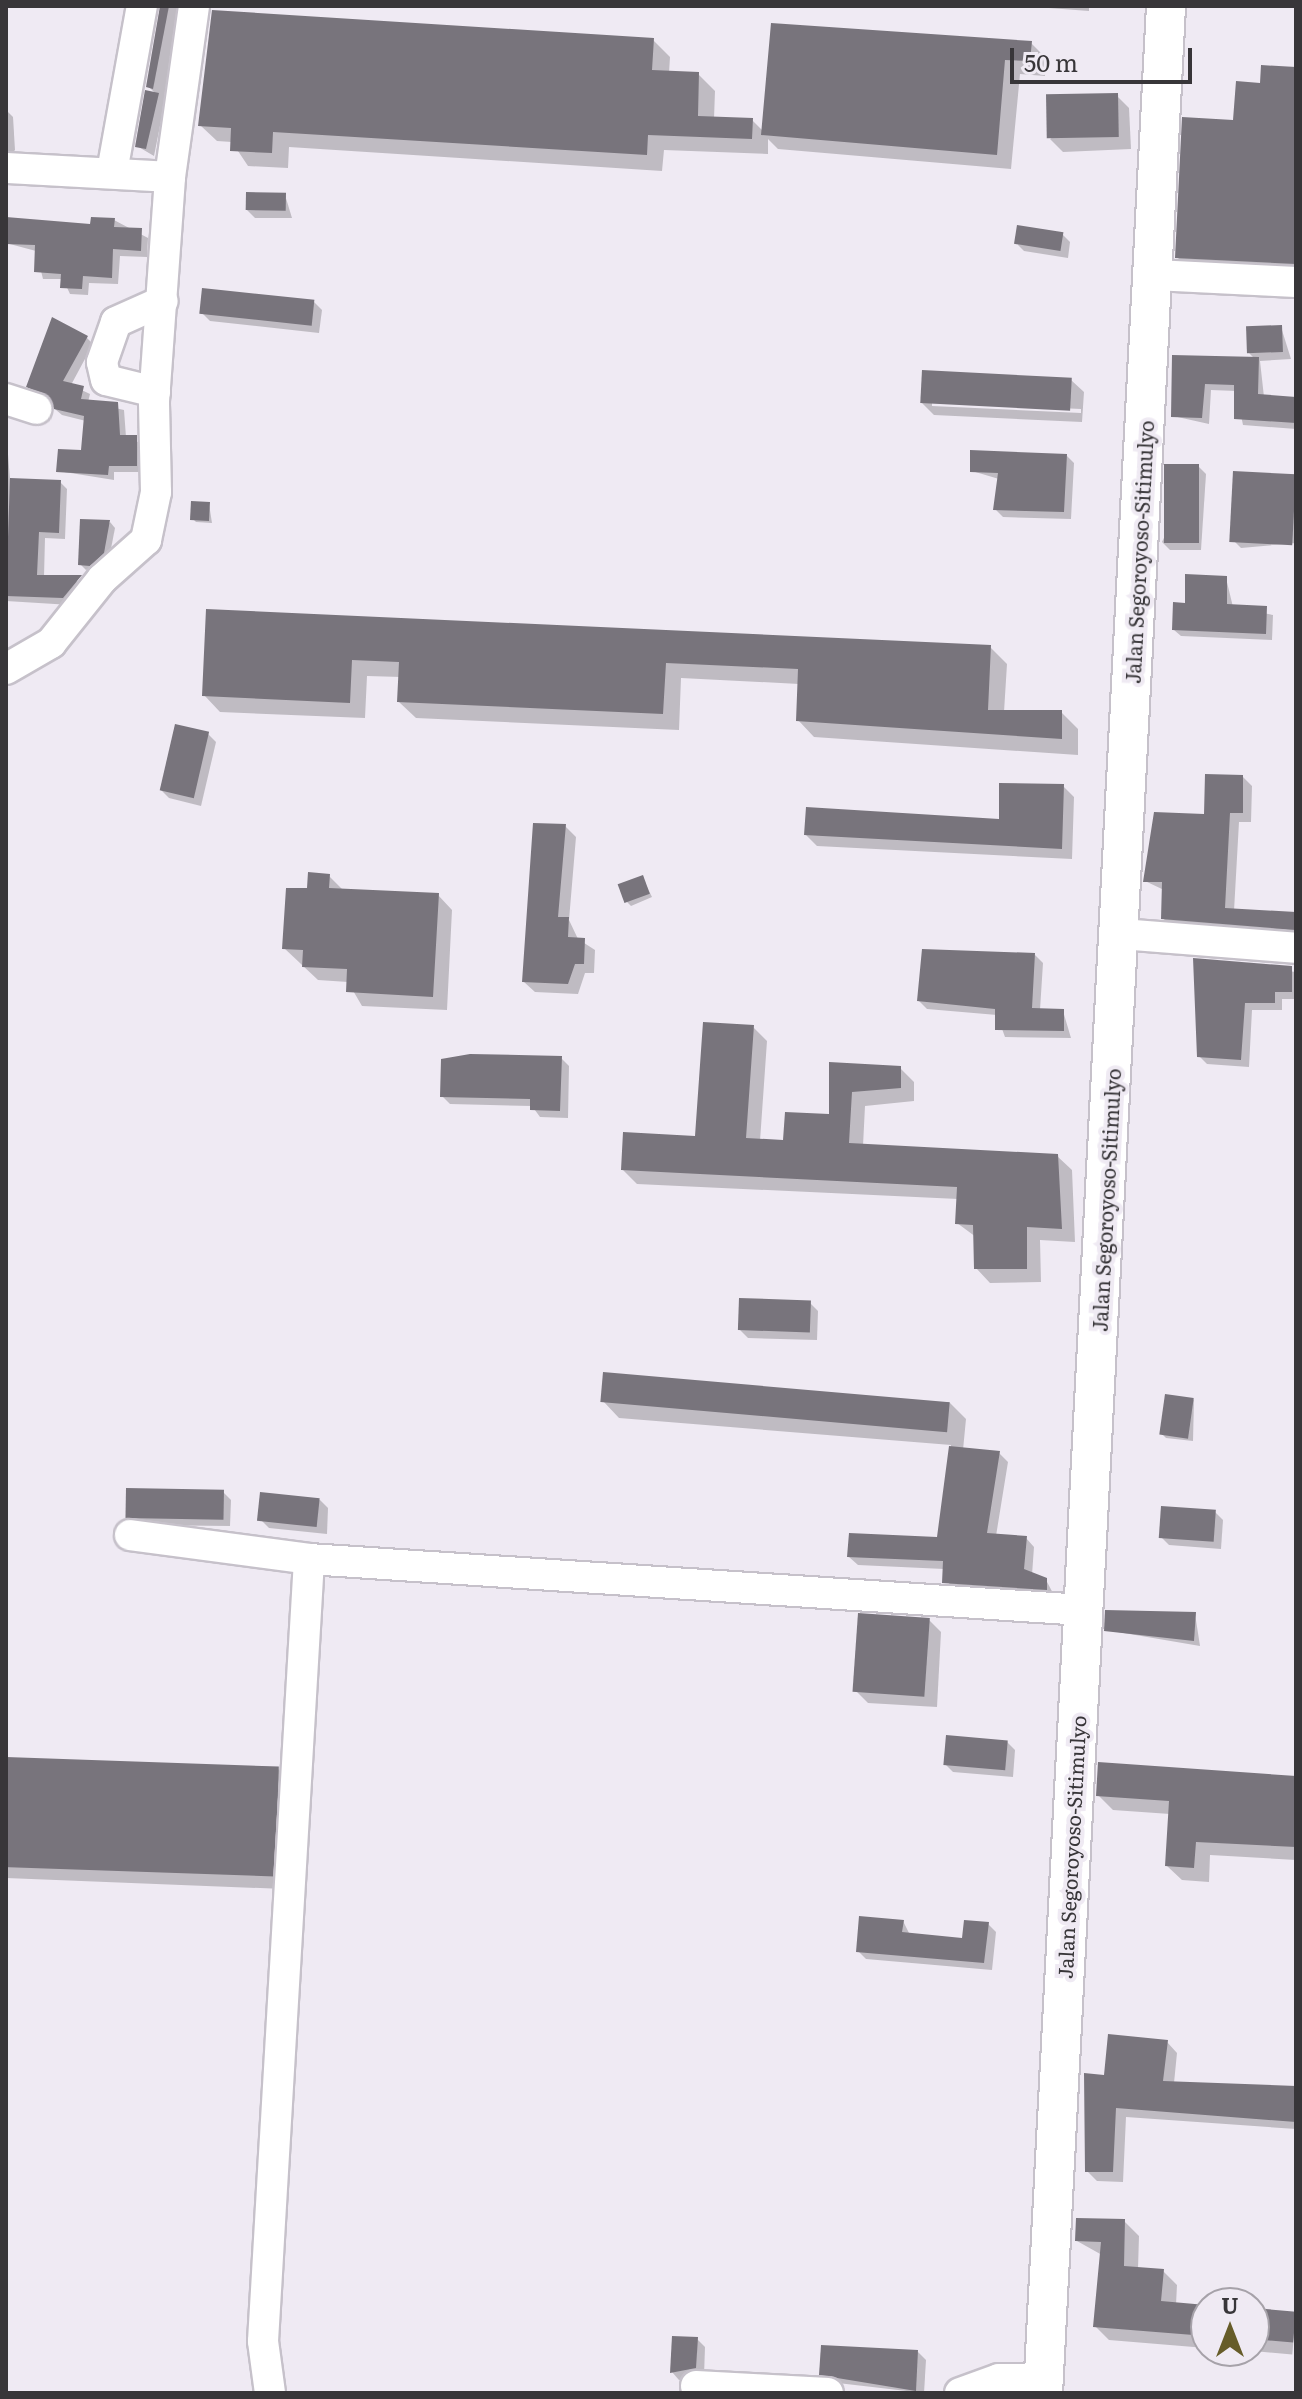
<!DOCTYPE html>
<html>
<head>
<meta charset="utf-8">
<style>
  body { margin:0 }
  #map { position:relative; width:1302px; height:2399px; overflow:hidden; background:#efeaf3; font-family:Literata,serif }
  div>[style] { position:absolute }
  [style*='--x'] { left:calc(var(--x)*1px); top:calc(var(--y)*1px); width:calc(var(--w)*1px); rotate:calc(var(--a)*1deg) }
  .shadow>* { inset:0; background:#0003; transform-origin:0 0 }
  .building>* { inset:0; background:#78747c; transform-origin:0 0 }
  .roads { filter:drop-shadow(2px 0 #c6c1ca) drop-shadow(-2px 0 #c6c1ca) drop-shadow(0 2px #c6c1ca) drop-shadow(0 -2px #c6c1ca) }
  .minor>* { height:30px; margin:-15px; padding:0 15px; transform-origin:15px; border-radius:15px; background:#fff }
  .major>* { height:38px; margin:-19px; padding:0 19px; transform-origin:19px; border-radius:19px; background:#fff }
  span { translate:-50% -50%; white-space:nowrap; text-align:center; line-height:1.15; -webkit-text-stroke:8px #efeaf3; paint-order:stroke }
  .street-label { font-size:20px; color:#383639 }
  .frame { position:absolute; inset:0; border:8px solid #383639; pointer-events:none }
  .north { position:absolute; left:1190px; top:2287px; width:80px; height:80px; box-sizing:border-box; background:#efeaf3; border:2px solid #a6a2a9; border-radius:50%; rotate:0deg; font-size:22px; font-weight:700; line-height:32px; text-align:center; color:#383639 }
  .north::after { content:''; display:block; margin:auto; width:28px; height:36px; background:#665c29; clip-path:polygon(50% 0,100% 100%,50% 72%,0 100%) }
  .scale { position:absolute; left:1010px; top:48px; width:182px; height:36px; box-sizing:border-box; border:4px solid #383639; border-top:0; padding-left:10px; font-size:24px; line-height:28px; white-space:nowrap; color:#383639; -webkit-text-stroke:6px #efeaf3; paint-order:stroke }
</style>
</head>
<body>
<div id="map">
  <div class="shadow">
    <div style="clip-path:polygon(161px 6px,184px 6px,154px 156px,137px 146px,156px 94px,148px 86px)"></div>
    <div style="clip-path:polygon(1022px 6px,1089px 6px,1089px 11px)"></div>
    <div style="clip-path:polygon(653px 40px,670px 57px,669px 73px,698px 74px,715px 91px,714px 119px,752px 120px,764px 132px,1031px 43px,1046px 58px,1045px 76px,1020px 74px,1011px 169px,778px 149px,768px 139px,768px 154px,664px 150px,662px 171px,289px 147px,288px 168px,248px 166px,232px 142px,217px 141px,200px 125px)"></div>
    <div style="clip-path:polygon(1296px 69px,1296px 278px,1193px 273px,1177px 257px,1235px 123px,1262px 85px)"></div>
    <div style="clip-path:polygon(1117px 96px,1129px 108px,1131px 149px,1063px 152px,1050px 139px)"></div>
    <div style="clip-path:polygon(6px 110px,13px 117px,15px 150px,6px 160px)"></div>
    <div style="clip-path:polygon(285px 195px,292px 218px,255px 218px,247px 210px)"></div>
    <div style="clip-path:polygon(114px 220px,148px 238px,147px 257px,120px 256px,118px 284px,89px 283px,88px 295px,70px 294px,63px 279px,43px 279px,36px 251px,6px 243px)"></div>
    <div style="clip-path:polygon(1062px 234px,1070px 242px,1068px 258px,1024px 251px,1016px 243px)"></div>
    <div style="clip-path:polygon(314px 302px,322px 310px,319px 333px,210px 321px,202px 313px)"></div>
    <div style="clip-path:polygon(1281px 327px,1291px 359px,1260px 361px,1264px 397px,1296px 400px,1296px 429px,1243px 425px,1236px 391px,1211px 390px,1209px 424px,1173px 416px,1174px 357px,1255px 359px,1249px 353px)"></div>
    <div style="clip-path:polygon(86px 337px,93px 344px,71px 385px,90px 394px,88px 402px,124px 410px,126px 437px,143px 444px,143px 472px,114px 472px,114px 480px,58px 471px,83px 453px,86px 421px,62px 415px,28px 386px)"></div>
    <div style="clip-path:polygon(evenodd,1071px 380px,1084px 392px,1082px 422px,934px 415px,922px 403px,1071px 380px,932px 402px,1081px 409px,1081px 413px,932px 406px,932px 402px)"></div>
    <div style="clip-path:polygon(6px 428px,10px 480px,60px 482px,67px 489px,65px 539px,45px 538px,44px 577px,88px 583px,71px 605px,6px 601px)"></div>
    <div style="clip-path:polygon(1067px 456px,1074px 463px,1071px 519px,1003px 517px,995px 509px,999px 479px,972px 471px)"></div>
    <div style="clip-path:polygon(1198px 466px,1206px 474px,1201px 550px,1170px 550px,1162px 542px)"></div>
    <div style="clip-path:polygon(1296px 476px,1296px 543px,1241px 548px,1234px 541px)"></div>
    <div style="clip-path:polygon(209px 504px,212px 523px,196px 522px,193px 519px)"></div>
    <div style="clip-path:polygon(110px 522px,115px 528px,109px 559px,86px 570px,80px 564px)"></div>
    <div style="clip-path:polygon(1226px 578px,1233px 607px,1273px 615px,1272px 640px,1181px 636px,1174px 630px,1187px 605px)"></div>
    <div style="clip-path:polygon(1295px 580px,1296px 580px,1296px 607px,1294px 605px)"></div>
    <div style="clip-path:polygon(208px 612px,990px 647px,1007px 664px,1004px 712px,1061px 712px,1078px 729px,1078px 755px,814px 737px,798px 720px,799px 684px,681px 678px,679px 730px,416px 718px,399px 702px,401px 677px,367px 676px,365px 718px,220px 712px,204px 695px)"></div>
    <div style="clip-path:polygon(208px 734px,216px 742px,201px 806px,169px 798px,161px 790px)"></div>
    <div style="clip-path:polygon(1243px 777px,1252px 786px,1251px 822px,1239px 822px,1234px 911px,1296px 915px,1296px 938px,1172px 928px,1163px 918px,1164px 890px,1145px 881px)"></div>
    <div style="clip-path:polygon(1063px 786px,1074px 797px,1072px 859px,817px 846px,806px 835px,1001px 822px)"></div>
    <div style="clip-path:polygon(565px 826px,576px 837px,569px 920px,578px 939px,595px 950px,594px 973px,585px 973px,578px 994px,535px 992px,524px 982px)"></div>
    <div style="clip-path:polygon(329px 876px,344px 891px,438px 895px,452px 910px,447px 1010px,362px 1006px,348px 982px,318px 980px,284px 948px,309px 891px)"></div>
    <div style="clip-path:polygon(642px 877px,652px 897px,631px 906px,627px 902px)"></div>
    <div style="clip-path:polygon(1035px 955px,1043px 963px,1040px 1010px,1063px 1011px,1071px 1038px,1005px 1037px,997px 1015px,927px 1009px,919px 1001px)"></div>
    <div style="clip-path:polygon(1196px 960px,1296px 972px,1296px 999px,1282px 999px,1282px 1010px,1252px 1010px,1249px 1067px,1207px 1064px,1199px 1056px)"></div>
    <div style="clip-path:polygon(753px 1027px,767px 1041px,760px 1141px,785px 1142px,831px 1117px,831px 1064px,900px 1068px,914px 1082px,914px 1101px,865px 1106px,863px 1146px,1057px 1156px,1072px 1170px,1075px 1242px,1040px 1240px,1041px 1282px,990px 1283px,976px 1268px,976px 1237px,957px 1223px,958px 1199px,637px 1184px,623px 1170px,697px 1138px)"></div>
    <div style="clip-path:polygon(561px 1058px,569px 1066px,568px 1118px,540px 1117px,532px 1106px,450px 1104px,442px 1096px)"></div>
    <div style="clip-path:polygon(810px 1303px,818px 1311px,817px 1340px,748px 1338px,740px 1330px)"></div>
    <div style="clip-path:polygon(1194px 1399px,1193px 1441px,1166px 1438px,1163px 1435px)"></div>
    <div style="clip-path:polygon(603px 1401px,949px 1402px,966px 1419px,963px 1450px,999px 1453px,1008px 1462px,996px 1536px,1026px 1538px,1034px 1547px,1032px 1575px,1046px 1580px,1055px 1597px,952px 1591px,944px 1569px,858px 1565px,849px 1557px,939px 1539px,951px 1445px,619px 1418px)"></div>
    <div style="clip-path:polygon(223px 1492px,231px 1500px,230px 1526px,135px 1525px,127px 1517px)"></div>
    <div style="clip-path:polygon(320px 1500px,328px 1508px,327px 1534px,269px 1528px,261px 1520px)"></div>
    <div style="clip-path:polygon(1215px 1512px,1223px 1520px,1221px 1549px,1169px 1545px,1161px 1537px)"></div>
    <div style="clip-path:polygon(1195px 1614px,1200px 1646px,1106px 1630px)"></div>
    <div style="clip-path:polygon(929px 1620px,941px 1632px,937px 1707px,868px 1703px,856px 1691px)"></div>
    <div style="clip-path:polygon(1007px 1742px,1015px 1750px,1013px 1777px,953px 1772px,945px 1764px)"></div>
    <div style="clip-path:polygon(6px 1759px,278px 1769px,290px 1782px,284px 1889px,6px 1878px)"></div>
    <div style="clip-path:polygon(1296px 1777px,1296px 1860px,1210px 1855px,1209px 1882px,1182px 1880px,1167px 1866px,1170px 1814px,1113px 1810px,1098px 1795px)"></div>
    <div style="clip-path:polygon(903px 1921px,910px 1935px,964px 1941px,988px 1924px,996px 1932px,992px 1970px,866px 1959px,858px 1951px)"></div>
    <div style="clip-path:polygon(1167px 2042px,1177px 2053px,1174px 2083px,1296px 2088px,1296px 2129px,1126px 2117px,1123px 2182px,1097px 2181px,1087px 2171px,1106px 2077px)"></div>
    <div style="clip-path:polygon(1124px 2221px,1139px 2236px,1138px 2269px,1163px 2271px,1177px 2285px,1176px 2305px,1206px 2307px,1206px 2348px,1109px 2340px,1095px 2326px,1102px 2255px,1077px 2241px)"></div>
    <div style="left:1254px;top:2310px;width:42px;height:41px;rotate:5deg"></div>
    <div style="clip-path:polygon(697px 2339px,705px 2347px,704px 2376px,679px 2380px,672px 2372px)"></div>
    <div style="clip-path:polygon(918px 2352px,926px 2360px,924px 2393px,829px 2382px,821px 2374px)"></div>
  </div>
  <div class="building">
    <div style="clip-path:polygon(160px 6px,169px 6px,153px 89px,146px 87px)"></div>
    <div style="clip-path:polygon(212px 10px,654px 38px,652px 70px,699px 72px,698px 116px,753px 118px,752px 139px,648px 135px,647px 155px,273px 132px,272px 153px,230px 151px,231px 128px,198px 126px)"></div>
    <div style="clip-path:polygon(771px 23px,1032px 41px,1030px 61px,1005px 60px,997px 155px,761px 135px)"></div>
    <div style="clip-path:polygon(1261px 65px,1296px 67px,1296px 264px,1175px 258px,1182px 117px,1233px 120px,1236px 81px,1260px 83px)"></div>
    <div style="clip-path:polygon(145px 90px,159px 93px,146px 149px,135px 147px)"></div>
    <div style="left:1118px;top:93px;width:44px;height:72px;rotate:89deg"></div>
    <div style="left:246px;top:192px;width:40px;height:18px;rotate:1deg"></div>
    <div style="clip-path:polygon(6px 217px,90px 224px,91px 217px,115px 218px,114px 227px,142px 228px,141px 251px,113px 249px,112px 278px,83px 276px,82px 289px,60px 288px,61px 274px,34px 272px,35px 245px,6px 244px)"></div>
    <div style="left:1017px;top:225px;width:47px;height:19px;rotate:9deg"></div>
    <div style="left:202px;top:288px;width:113px;height:26px;rotate:6deg"></div>
    <div style="clip-path:polygon(52px 317px,88px 336px,63px 381px,84px 386px,81px 399px,118px 402px,120px 435px,137px 435px,137px 466px,109px 466px,108px 475px,56px 472px,58px 449px,81px 450px,84px 416px,54px 409px,49px 397px,26px 387px)"></div>
    <div style="left:1282px;top:325px;width:27px;height:36px;rotate:88deg"></div>
    <div style="clip-path:polygon(1172px 355px,1259px 357px,1258px 394px,1296px 397px,1296px 423px,1234px 419px,1234px 385px,1205px 384px,1202px 418px,1171px 417px)"></div>
    <div style="left:922px;top:370px;width:150px;height:33px;rotate:3deg"></div>
    <div style="clip-path:polygon(970px 450px,1067px 454px,1064px 512px,993px 510px,998px 473px,970px 472px)"></div>
    <div style="left:1164px;top:464px;width:35px;height:79px"></div>
    <div style="left:1233px;top:471px;width:63px;height:71px;rotate:3deg"></div>
    <div style="clip-path:polygon(10px 478px,61px 480px,59px 533px,39px 532px,37px 575px,82px 575px,63px 598px,6px 596px)"></div>
    <div style="left:191px;top:501px;width:19px;height:19px;rotate:3deg"></div>
    <div style="clip-path:polygon(80px 519px,110px 520px,104px 553px,90px 566px,78px 565px)"></div>
    <div style="clip-path:polygon(1185px 574px,1227px 576px,1227px 604px,1267px 606px,1266px 634px,1172px 630px,1173px 602px,1185px 603px)"></div>
    <div style="clip-path:polygon(206px 609px,991px 645px,988px 710px,1062px 710px,1062px 739px,796px 721px,798px 669px,666px 663px,663px 714px,397px 702px,399px 662px,352px 660px,350px 703px,202px 696px)"></div>
    <div style="left:175px;top:724px;width:35px;height:68px;rotate:13deg"></div>
    <div style="clip-path:polygon(1205px 774px,1243px 775px,1243px 813px,1230px 813px,1225px 908px,1296px 912px,1296px 930px,1161px 919px,1162px 882px,1143px 882px,1154px 812px,1204px 814px)"></div>
    <div style="clip-path:polygon(999px 783px,1064px 784px,1062px 849px,804px 835px,806px 807px,999px 819px)"></div>
    <div style="clip-path:polygon(533px 823px,566px 824px,558px 917px,569px 917px,568px 937px,585px 938px,584px 964px,575px 964px,568px 984px,522px 982px)"></div>
    <div style="clip-path:polygon(308px 872px,330px 874px,329px 888px,439px 893px,433px 997px,346px 992px,347px 969px,302px 967px,303px 950px,282px 949px,286px 888px,307px 888px)"></div>
    <div style="left:643px;top:875px;width:20px;height:27px;rotate:70deg"></div>
    <div style="clip-path:polygon(922px 949px,1035px 953px,1032px 1008px,1064px 1009px,1064px 1031px,995px 1030px,995px 1009px,917px 1001px)"></div>
    <div style="clip-path:polygon(1193px 958px,1292px 966px,1292px 992px,1275px 992px,1275px 1003px,1245px 1003px,1241px 1060px,1197px 1057px)"></div>
    <div style="clip-path:polygon(703px 1022px,754px 1025px,746px 1138px,783px 1140px,785px 1112px,829px 1114px,829px 1062px,901px 1066px,901px 1088px,852px 1092px,849px 1143px,1058px 1154px,1062px 1229px,1027px 1227px,1027px 1269px,974px 1269px,973px 1225px,955px 1224px,957px 1187px,621px 1170px,623px 1132px,695px 1136px)"></div>
    <div style="clip-path:polygon(470px 1054px,562px 1056px,560px 1111px,530px 1110px,530px 1099px,440px 1097px,441px 1059px)"></div>
    <div style="left:739px;top:1298px;width:72px;height:32px;rotate:2deg"></div>
    <div style="left:603px;top:1372px;width:348px;height:30px;rotate:5deg"></div>
    <div style="left:1165px;top:1394px;width:29px;height:41px;rotate:8deg"></div>
    <div style="clip-path:polygon(949px 1446px,1000px 1451px,987px 1533px,1027px 1536px,1024px 1569px,1047px 1578px,1047px 1590px,942px 1583px,943px 1561px,847px 1557px,849px 1533px,937px 1537px)"></div>
    <div style="left:126px;top:1488px;width:98px;height:30px;rotate:1deg"></div>
    <div style="left:260px;top:1492px;width:60px;height:29px;rotate:6deg"></div>
    <div style="left:1161px;top:1506px;width:55px;height:32px;rotate:4deg"></div>
    <div style="clip-path:polygon(1105px 1610px,1196px 1612px,1194px 1641px,1104px 1631px)"></div>
    <div style="left:858px;top:1613px;width:72px;height:79px;rotate:4deg"></div>
    <div style="left:946px;top:1735px;width:62px;height:30px;rotate:5deg"></div>
    <div style="left:6px;top:1757px;width:273px;height:110px;rotate:2deg"></div>
    <div style="clip-path:polygon(1098px 1762px,1296px 1776px,1296px 1847px,1196px 1842px,1194px 1868px,1165px 1866px,1169px 1801px,1096px 1796px)"></div>
    <div style="clip-path:polygon(859px 1916px,904px 1920px,902px 1932px,962px 1938px,964px 1920px,989px 1922px,984px 1963px,856px 1952px)"></div>
    <div style="clip-path:polygon(1108px 2034px,1168px 2040px,1163px 2081px,1296px 2086px,1296px 2122px,1116px 2108px,1113px 2172px,1085px 2172px,1084px 2073px,1104px 2075px)"></div>
    <div style="clip-path:polygon(1076px 2218px,1125px 2219px,1124px 2266px,1164px 2269px,1161px 2301px,1206px 2305px,1206px 2336px,1093px 2327px,1101px 2242px,1075px 2241px)"></div>
    <div style="left:1254px;top:2308px;width:42px;height:31px;rotate:5deg"></div>
    <div style="clip-path:polygon(672px 2336px,698px 2337px,696px 2368px,670px 2373px)"></div>
    <div style="clip-path:polygon(821px 2345px,918px 2350px,916px 2391px,819px 2375px)"></div>
  </div>
  <div class="roads">
    <div class="minor">
      <div style="--x:6;--y:168;--w:164;--a:3.1"></div>
      <div style="--x:170;--y:177;--w:173;--a:-82"></div>
      <div style="--x:112;--y:172;--w:169;--a:-79.8"></div>
      <div style="--x:1154;--y:275;--w:142;--a:2.8"></div>
      <div style="--x:155;--y:392;--w:50;--a:-166.2"></div>
      <div style="--x:106;--y:380;--w:18;--a:-103"></div>
      <div style="--x:102;--y:362;--w:42;--a:-70.7"></div>
      <div style="--x:116;--y:322;--w:51;--a:-24.1"></div>
      <div style="--x:6;--y:399;--w:32;--a:18"></div>
      <div style="--x:6;--y:669;--w:52;--a:-30"></div>
      <div style="--x:51;--y:643;--w:82;--a:-51.4"></div>
      <div style="--x:102;--y:579;--w:59;--a:-41.6"></div>
      <div style="--x:146;--y:540;--w:49;--a:-78.2"></div>
      <div style="--x:156;--y:492;--w:91;--a:-91.3"></div>
      <div style="--x:154;--y:401;--w:225;--a:-85.9"></div>
      <div style="--x:1120;--y:934;--w:177;--a:4.5"></div>
      <div style="--x:130;--y:1535;--w:181;--a:7.6"></div>
      <div style="--x:309;--y:1559;--w:777;--a:3.77"></div>
      <div style="--x:696;--y:2386;--w:132;--a:3"></div>
      <div style="--x:270;--y:2393;--w:52;--a:-97.7"></div>
      <div style="--x:263;--y:2341;--w:783;--a:-86.63"></div>
      <div style="--x:960;--y:2393;--w:41;--a:-19.7"></div>
      <div style="--x:999;--y:2379;--w:44;--a:0"></div>
    </div>
    <div class="major">
      <div style="--x:1043;--y:2393;--w:2390;--a:-87.05"></div>
    </div>
  </div>
  <div class="street-label">
    <span style="left:1139px;top:552px;rotate:-87deg">Jalan Segoroyoso-Sitimulyo</span>
    <span style="left:1106px;top:1200px;rotate:-87deg">Jalan Segoroyoso-Sitimulyo</span>
    <span style="left:1071px;top:1847px;rotate:-87deg">Jalan Segoroyoso-Sitimulyo</span>
  </div>
  <div class="frame"></div>
  <div class="north">U</div>
  <div class="scale">50 m</div>
</div>
</body>
</html>
